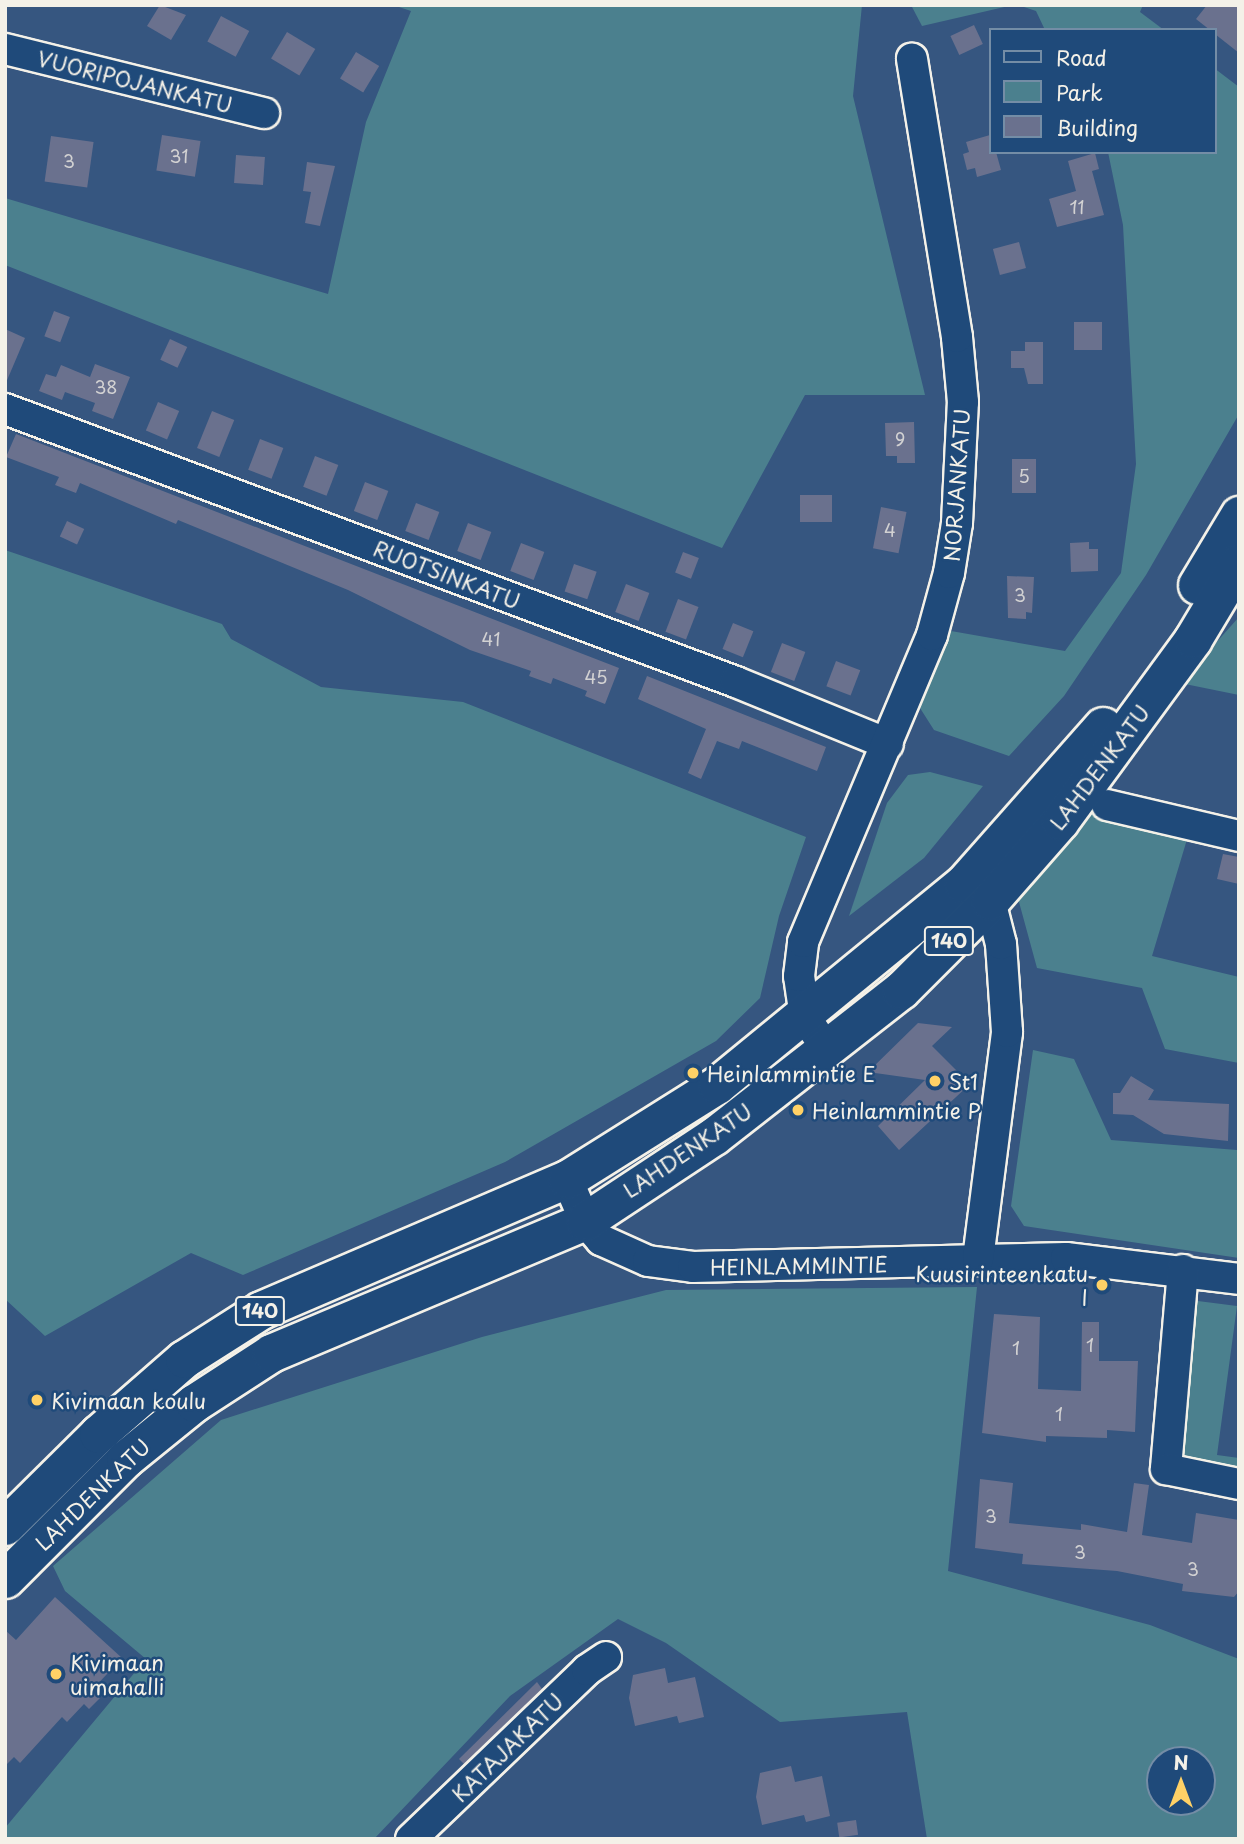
<!DOCTYPE html>
<html>
<head>
<meta charset="utf-8">
<style>
  body { margin:0 }
  #map { position:relative; width:1244px; height:1844px; overflow:hidden; background:#365680; font-family:"Playpen Sans",sans-serif }
  div>[style] { position:absolute }
  [style*='--x'] { left:calc(var(--x)*1px); top:calc(var(--y)*1px); width:calc(var(--w)*1px); rotate:calc(var(--a)*1deg) }
  .green>* { inset:0; background:#4b808e }
  .building>* { inset:0; background:#6a718e; transform-origin:0 0 }
  .roads { filter:drop-shadow(2px 0 #f4f1e8) drop-shadow(-2px 0 #f4f1e8) drop-shadow(0 2px #f4f1e8) drop-shadow(0 -2px #f4f1e8) }
  .minor>* { height:30px; margin:-15px; padding:0 15px; transform-origin:15px; border-radius:15px; background:#1f4a7a }
  .major>* { height:37px; margin:-18.5px; padding:0 18.5px; transform-origin:18.5px; border-radius:18.5px; background:#1f4a7a }
  .dots>* { width:19px; height:19px; translate:-50% -50%; box-sizing:border-box; border:4px solid #1f4a7a; border-radius:50% }
  span { translate:-50% -50%; white-space:nowrap; text-align:center; line-height:1.15; -webkit-text-stroke:5px #1f4a7a; paint-order:stroke }
  .number-label { font-size:18px; color:#d2d1d2 }
  .number-label span { -webkit-text-stroke-width:0 }
  .shield-label span { padding:2px 5px; background:#1f4a7a; border:2px solid; border-radius:5px; -webkit-text-stroke-width:0 }
  .shield-label { font-size:19px; color:#f4f1e8; font-weight:700 }
  .street-label { font-size:21px; color:#f4f1e8 }
  .poi-label { font-size:21px; color:#f4f1e8 }
  .left { translate:0 -50%; text-align:left }
  .right { translate:-100% -50%; text-align:right }
  .frame { position:absolute; inset:0; border:7px solid #f4f1e8; pointer-events:none }
  .legend { position:absolute; left:989px; top:28px; width:228px; height:126px; box-sizing:border-box; background:#1f4a7a; border:2px solid #748da6; margin:0; padding:9px 12px; list-style:none; font-size:21px; color:#f4f1e8 }
  .legend li { display:flex; align-items:center; gap:14px; height:35px }
  .legend b { width:35px; border:2px solid #748da6 }
  .north { position:absolute; left:1146px; top:1746px; width:70px; height:70px; box-sizing:border-box; background:#1f4a7a; border:2px solid #748da6; border-radius:50%; rotate:0deg; font-size:19px; font-weight:700; line-height:28px; text-align:center; color:#f4f1e8 }
  .north::after { content:''; display:block; margin:auto; width:24px; height:32px; background:#ffd166; clip-path:polygon(50% 0,100% 100%,50% 72%,0 100%) }
</style>
</head>
<body>
<div id="map">
  <div class="green">
    <div style="clip-path:polygon(393px 5px,862px 5px,853px 96px,925px 395px,805px 395px,722px 548px,5px 265px,5px 198px,328px 294px,366px 122px,411px 11px)"></div>
    <div style="clip-path:polygon(911px 5px,1013px 5px,922px 26px)"></div>
    <div style="clip-path:polygon(1018px 5px,1143px 5px,1140px 12px,1164px 30px,1045px 30px,1036px 11px)"></div>
    <div style="clip-path:polygon(1214px 68px,1239px 87px,1239px 414px,1146px 575px,1064px 696px,1009px 756px,934px 730px,920px 708px,951px 631px,1065px 651px,1121px 573px,1136px 464px,1123px 225px,1108px 152px,1214px 152px)"></div>
    <div style="clip-path:polygon(5px 550px,222px 624px,231px 639px,321px 687px,463px 702px,806px 837px,779px 916px,760px 998px,716px 1041px,505px 1162px,243px 1275px,191px 1253px,45px 1336px,5px 1299px)"></div>
    <div style="clip-path:polygon(1239px 617px,1239px 695px,1180px 683px)"></div>
    <div style="clip-path:polygon(930px 772px,983px 786px,924px 858px,849px 916px,887px 803px,908px 775px)"></div>
    <div style="clip-path:polygon(1092px 813px,1188px 836px,1152px 956px,1239px 977px,1239px 1063px,1165px 1049px,1142px 988px,1037px 968px,1016px 891px)"></div>
    <div style="clip-path:polygon(1033px 1050px,1074px 1059px,1111px 1140px,1237px 1150px,1239px 1142px,1239px 1258px,1024px 1226px,1011px 1206px)"></div>
    <div style="clip-path:polygon(evenodd,977px 1287px,948px 1571px,1150px 1625px,1239px 1659px,1239px 1839px,927px 1839px,907px 1712px,780px 1722px,666px 1643px,618px 1619px,510px 1696px,374px 1839px,5px 1839px,5px 1828px,146px 1659px,65px 1591px,53px 1566px,221px 1420px,482px 1337px,666px 1290px,977px 1287px,1202px 1760px,1202px 1802px,1160px 1802px,1160px 1760px,1202px 1760px)"></div>
    <div style="clip-path:polygon(1190px 1300px,1237px 1306px,1217px 1455px,1239px 1458px,1239px 1474px,1176px 1460px)"></div>
  </div>
  <div class="building">
    <div style="clip-path:polygon(160px 5px,186px 15px,171px 40px,147px 26px)"></div>
    <div style="clip-path:polygon(1207px 5px,1239px 5px,1239px 53px,1196px 19px)"></div>
    <div style="left:221px;top:16px;width:32px;height:29px;rotate:28deg"></div>
    <div style="left:974px;top:25px;width:21px;height:26px;rotate:65deg"></div>
    <div style="left:287px;top:32px;width:33px;height:31px;rotate:31deg"></div>
    <div style="left:356px;top:52px;width:27px;height:31px;rotate:31deg"></div>
    <div style="left:162px;top:135px;width:39px;height:36px;rotate:9deg"></div>
    <div style="clip-path:polygon(990px 135px,990px 152px,996px 152px,1001px 170px,977px 177px,975px 168px,967px 170px,963px 154px,969px 152px,966px 142px)"></div>
    <div style="left:51px;top:136px;width:43px;height:46px;rotate:8deg"></div>
    <div style="clip-path:polygon(1095px 153px,1099px 169px,1092px 171px,1104px 215px,1057px 227px,1049px 199px,1076px 191px,1068px 161px)"></div>
    <div style="left:236px;top:155px;width:29px;height:28px;rotate:4deg"></div>
    <div style="clip-path:polygon(307px 162px,335px 166px,320px 226px,305px 223px,311px 192px,303px 191px)"></div>
    <div style="left:1019px;top:242px;width:27px;height:27px;rotate:75deg"></div>
    <div style="left:54px;top:311px;width:17px;height:27px;rotate:21deg"></div>
    <div style="left:1074px;top:322px;width:28px;height:28px"></div>
    <div style="clip-path:polygon(5px 329px,25px 338px,5px 385px)"></div>
    <div style="left:170px;top:339px;width:19px;height:23px;rotate:25deg"></div>
    <div style="clip-path:polygon(1025px 342px,1043px 342px,1043px 384px,1028px 384px,1024px 368px,1011px 368px,1011px 351px,1025px 351px)"></div>
    <div style="clip-path:polygon(95px 364px,130px 377px,113px 419px,92px 411px,95px 403px,65px 392px,62px 400px,39px 391px,46px 374px,56px 377px,61px 365px,90px 377px)"></div>
    <div style="left:158px;top:402px;width:23px;height:31px;rotate:23deg"></div>
    <div style="left:212px;top:411px;width:24px;height:40px;rotate:22deg"></div>
    <div style="clip-path:polygon(914px 422px,915px 463px,897px 463px,897px 456px,886px 456px,885px 423px)"></div>
    <div style="clip-path:polygon(16px 434px,619px 668px,605px 704px,585px 696px,587px 691px,553px 678px,551px 684px,529px 676px,531px 671px,470px 650px,348px 590px,178px 520px,176px 524px,80px 483px,76px 493px,55px 485px,59px 477px,6px 457px)"></div>
    <div style="left:260px;top:439px;width:25px;height:33px;rotate:21deg"></div>
    <div style="left:315px;top:456px;width:25px;height:33px;rotate:21deg"></div>
    <div style="left:1012px;top:459px;width:24px;height:34px"></div>
    <div style="left:365px;top:482px;width:25px;height:31px;rotate:21deg"></div>
    <div style="left:800px;top:495px;width:32px;height:27px"></div>
    <div style="left:416px;top:503px;width:25px;height:30px;rotate:21deg"></div>
    <div style="left:881px;top:507px;width:26px;height:42px;rotate:11deg"></div>
    <div style="left:67px;top:521px;width:19px;height:17px;rotate:25deg"></div>
    <div style="left:468px;top:523px;width:25px;height:30px;rotate:21deg"></div>
    <div style="clip-path:polygon(1089px 542px,1089px 549px,1098px 549px,1098px 571px,1071px 572px,1070px 543px)"></div>
    <div style="left:521px;top:543px;width:25px;height:30px;rotate:21deg"></div>
    <div style="left:683px;top:552px;width:17px;height:22px;rotate:21deg"></div>
    <div style="left:574px;top:564px;width:24px;height:29px;rotate:19deg"></div>
    <div style="clip-path:polygon(1007px 576px,1034px 577px,1032px 613px,1026px 612px,1026px 619px,1008px 618px)"></div>
    <div style="left:626px;top:584px;width:25px;height:30px;rotate:21deg"></div>
    <div style="left:678px;top:599px;width:22px;height:35px;rotate:21deg"></div>
    <div style="left:733px;top:623px;width:22px;height:28px;rotate:22deg"></div>
    <div style="left:782px;top:643px;width:25px;height:31px;rotate:21deg"></div>
    <div style="left:836px;top:661px;width:26px;height:27px;rotate:21deg"></div>
    <div style="clip-path:polygon(647px 676px,826px 747px,817px 771px,742px 741px,739px 749px,717px 741px,701px 779px,688px 773px,706px 729px,638px 699px)"></div>
    <div style="clip-path:polygon(1223px 854px,1239px 857px,1239px 884px,1217px 879px)"></div>
    <div style="clip-path:polygon(918px 1023px,952px 1027px,932px 1046px,970px 1084px,899px 1150px,878px 1126px,925px 1080px,868px 1072px)"></div>
    <div style="clip-path:polygon(1131px 1076px,1154px 1090px,1148px 1100px,1229px 1104px,1228px 1141px,1164px 1134px,1133px 1115px,1113px 1114px,1113px 1093px,1120px 1093px)"></div>
    <div style="clip-path:polygon(994px 1314px,1040px 1317px,1038px 1389px,1081px 1391px,1082px 1322px,1099px 1322px,1099px 1361px,1138px 1361px,1135px 1432px,1107px 1430px,1107px 1438px,1046px 1436px,1046px 1442px,982px 1433px)"></div>
    <div style="clip-path:polygon(980px 1479px,1013px 1483px,1009px 1523px,1081px 1530px,1081px 1524px,1127px 1532px,1134px 1483px,1149px 1485px,1142px 1535px,1192px 1543px,1196px 1513px,1239px 1520px,1239px 1591px,1234px 1597px,1182px 1591px,1183px 1584px,1117px 1571px,1022px 1564px,1023px 1554px,975px 1548px)"></div>
    <div style="clip-path:polygon(55px 1597px,122px 1658px,92px 1690px,100px 1698px,89px 1709px,84px 1704px,67px 1722px,62px 1717px,20px 1763px,14px 1757px,5px 1766px,5px 1630px,16px 1640px)"></div>
    <div style="clip-path:polygon(665px 1668px,668px 1683px,695px 1677px,704px 1717px,679px 1723px,677px 1716px,635px 1726px,629px 1698px,633px 1675px)"></div>
    <div style="clip-path:polygon(537px 1682px,542px 1689px,464px 1764px,459px 1759px)"></div>
    <div style="clip-path:polygon(791px 1766px,795px 1782px,822px 1776px,830px 1816px,806px 1822px,804px 1815px,762px 1825px,756px 1797px,760px 1773px)"></div>
    <div style="left:856px;top:1820px;width:15px;height:19px;rotate:82deg"></div>
  </div>
  <div class="roads">
    <div class="minor">
      <div style="--x:5;--y:49;--w:267;--a:13.9"></div>
      <div style="--x:5;--y:409;--w:780;--a:20.48"></div>
      <div style="--x:736;--y:682;--w:164;--a:22.2"></div>
      <div style="--x:1107;--y:805;--w:136;--a:13.2"></div>
      <div style="--x:826;--y:1048;--w:37;--a:-124"></div>
      <div style="--x:805;--y:1017;--w:41;--a:-98.3"></div>
      <div style="--x:799;--y:976;--w:34;--a:-83"></div>
      <div style="--x:803;--y:942;--w:333;--a:-67.2"></div>
      <div style="--x:932;--y:635;--w:64;--a:-74.7"></div>
      <div style="--x:949;--y:573;--w:51;--a:-80.9"></div>
      <div style="--x:957;--y:523;--w:121;--a:-87.2"></div>
      <div style="--x:963;--y:402;--w:65;--a:-95.3"></div>
      <div style="--x:957;--y:337;--w:282;--a:-99.2"></div>
      <div style="--x:567;--y:1179;--w:46;--a:66.8"></div>
      <div style="--x:585;--y:1221;--w:25;--a:50"></div>
      <div style="--x:601;--y:1240;--w:51;--a:24.1"></div>
      <div style="--x:648;--y:1261;--w:45;--a:7.6"></div>
      <div style="--x:693;--y:1267;--w:373;--a:-1.4"></div>
      <div style="--x:1066;--y:1258;--w:174;--a:6.9"></div>
      <div style="--x:978;--y:1259;--w:229;--a:-82.7"></div>
      <div style="--x:1007;--y:1032;--w:88;--a:-93.9"></div>
      <div style="--x:1001;--y:944;--w:44;--a:-104.3"></div>
      <div style="--x:1183;--y:1270;--w:200;--a:94.9"></div>
      <div style="--x:1166;--y:1469;--w:75;--a:11.6"></div>
      <div style="--x:411;--y:1839;--w:244;--a:-43.8"></div>
      <div style="--x:587;--y:1670;--w:23;--a:-34"></div>
    </div>
    <div class="major">
      <div style="--x:1197;--y:585;--w:82;--a:-59"></div>
      <div style="--x:5;--y:1526;--w:131;--a:-44.7"></div>
      <div style="--x:98;--y:1434;--w:114;--a:-41.1"></div>
      <div style="--x:184;--y:1359;--w:91;--a:-32.5"></div>
      <div style="--x:261;--y:1310;--w:333;--a:-23.2"></div>
      <div style="--x:567;--y:1179;--w:177;--a:-32.1"></div>
      <div style="--x:717;--y:1085;--w:318;--a:-39.3"></div>
      <div style="--x:963;--y:884;--w:211;--a:-48.5"></div>
      <div style="--x:5;--y:1579;--w:170;--a:-45"></div>
      <div style="--x:125;--y:1459;--w:89;--a:-39.1"></div>
      <div style="--x:194;--y:1403;--w:92;--a:-33"></div>
      <div style="--x:271;--y:1353;--w:341;--a:-22.8"></div>
      <div style="--x:585;--y:1221;--w:154;--a:-33.4"></div>
      <div style="--x:714;--y:1136;--w:237;--a:-38"></div>
      <div style="--x:901;--y:990;--w:126;--a:-45"></div>
      <div style="--x:990;--y:901;--w:106;--a:-48.8"></div>
      <div style="--x:1060;--y:821;--w:225;--a:-53.8"></div>
      <div style="--x:1193;--y:639;--w:90;--a:-59.1"></div>
    </div>
  </div>
  <div class="dots">
    <div style="left:693px;top:1073px;background:#ffd166"></div>
    <div style="left:935px;top:1081px;background:#ffd166"></div>
    <div style="left:798px;top:1110px;background:#ffd166"></div>
    <div style="left:1102px;top:1285px;background:#ffd166"></div>
    <div style="left:37px;top:1400px;background:#ffd166"></div>
    <div style="left:56px;top:1674px;background:#ffd166"></div>
  </div>
  <div class="number-label">
    <span style="left:179px;top:156px">31</span>
    <span style="left:69px;top:161px">3</span>
    <span style="left:1077px;top:207px">11</span>
    <span style="left:106px;top:387px">38</span>
    <span style="left:900px;top:439px">9</span>
    <span style="left:1024px;top:476px">5</span>
    <span style="left:890px;top:530px">4</span>
    <span style="left:1020px;top:595px">3</span>
    <span style="left:491px;top:639px">41</span>
    <span style="left:596px;top:677px">45</span>
    <span style="left:1090px;top:1345px">1</span>
    <span style="left:1016px;top:1348px">1</span>
    <span style="left:1059px;top:1414px">1</span>
    <span style="left:991px;top:1516px">3</span>
    <span style="left:1080px;top:1552px">3</span>
    <span style="left:1193px;top:1569px">3</span>
  </div>
  <div class="shield-label">
    <span style="left:949px;top:941px">140</span>
    <span style="left:260px;top:1311px">140</span>
  </div>
  <div class="street-label">
    <span style="left:135px;top:81px;rotate:14deg">VUORIPOJANKATU</span>
    <span style="left:956px;top:485px;rotate:-86deg">NORJANKATU</span>
    <span style="left:447px;top:574px;rotate:21deg">RUOTSINKATU</span>
    <span style="left:1099px;top:767px;rotate:-53deg">LAHDENKATU</span>
    <span style="left:687px;top:1150px;rotate:-34deg">LAHDENKATU</span>
    <span style="left:799px;top:1265px;rotate:-1deg">HEINLAMMINTIE</span>
    <span style="left:92px;top:1494px;rotate:-44deg">LAHDENKATU</span>
    <span style="left:507px;top:1747px;rotate:-44deg">KATAJAKATU</span>
  </div>
  <div class="poi-label">
    <span class="left" style="left:707px;top:1073px">Heinlammintie E</span>
    <span class="left" style="left:949px;top:1081px">St1</span>
    <span class="left" style="left:812px;top:1110px">Heinlammintie P</span>
    <span class="right" style="left:1088px;top:1285px">Kuusirinteenkatu<br>I</span>
    <span class="left" style="left:51px;top:1400px">Kivimaan koulu</span>
    <span class="left" style="left:70px;top:1674px">Kivimaan<br>uimahalli</span>
  </div>
  <div class="frame"></div>
  <ul class="legend">
  <li><b style="height:9px;background:#1f4a7a"></b>Road</li>
  <li><b style="height:19px;background:#4b808e"></b>Park</li>
  <li><b style="height:19px;background:#6a718e"></b>Building</li>
  </ul>
  <div class="north">N</div>
</div>
</body>
</html>
